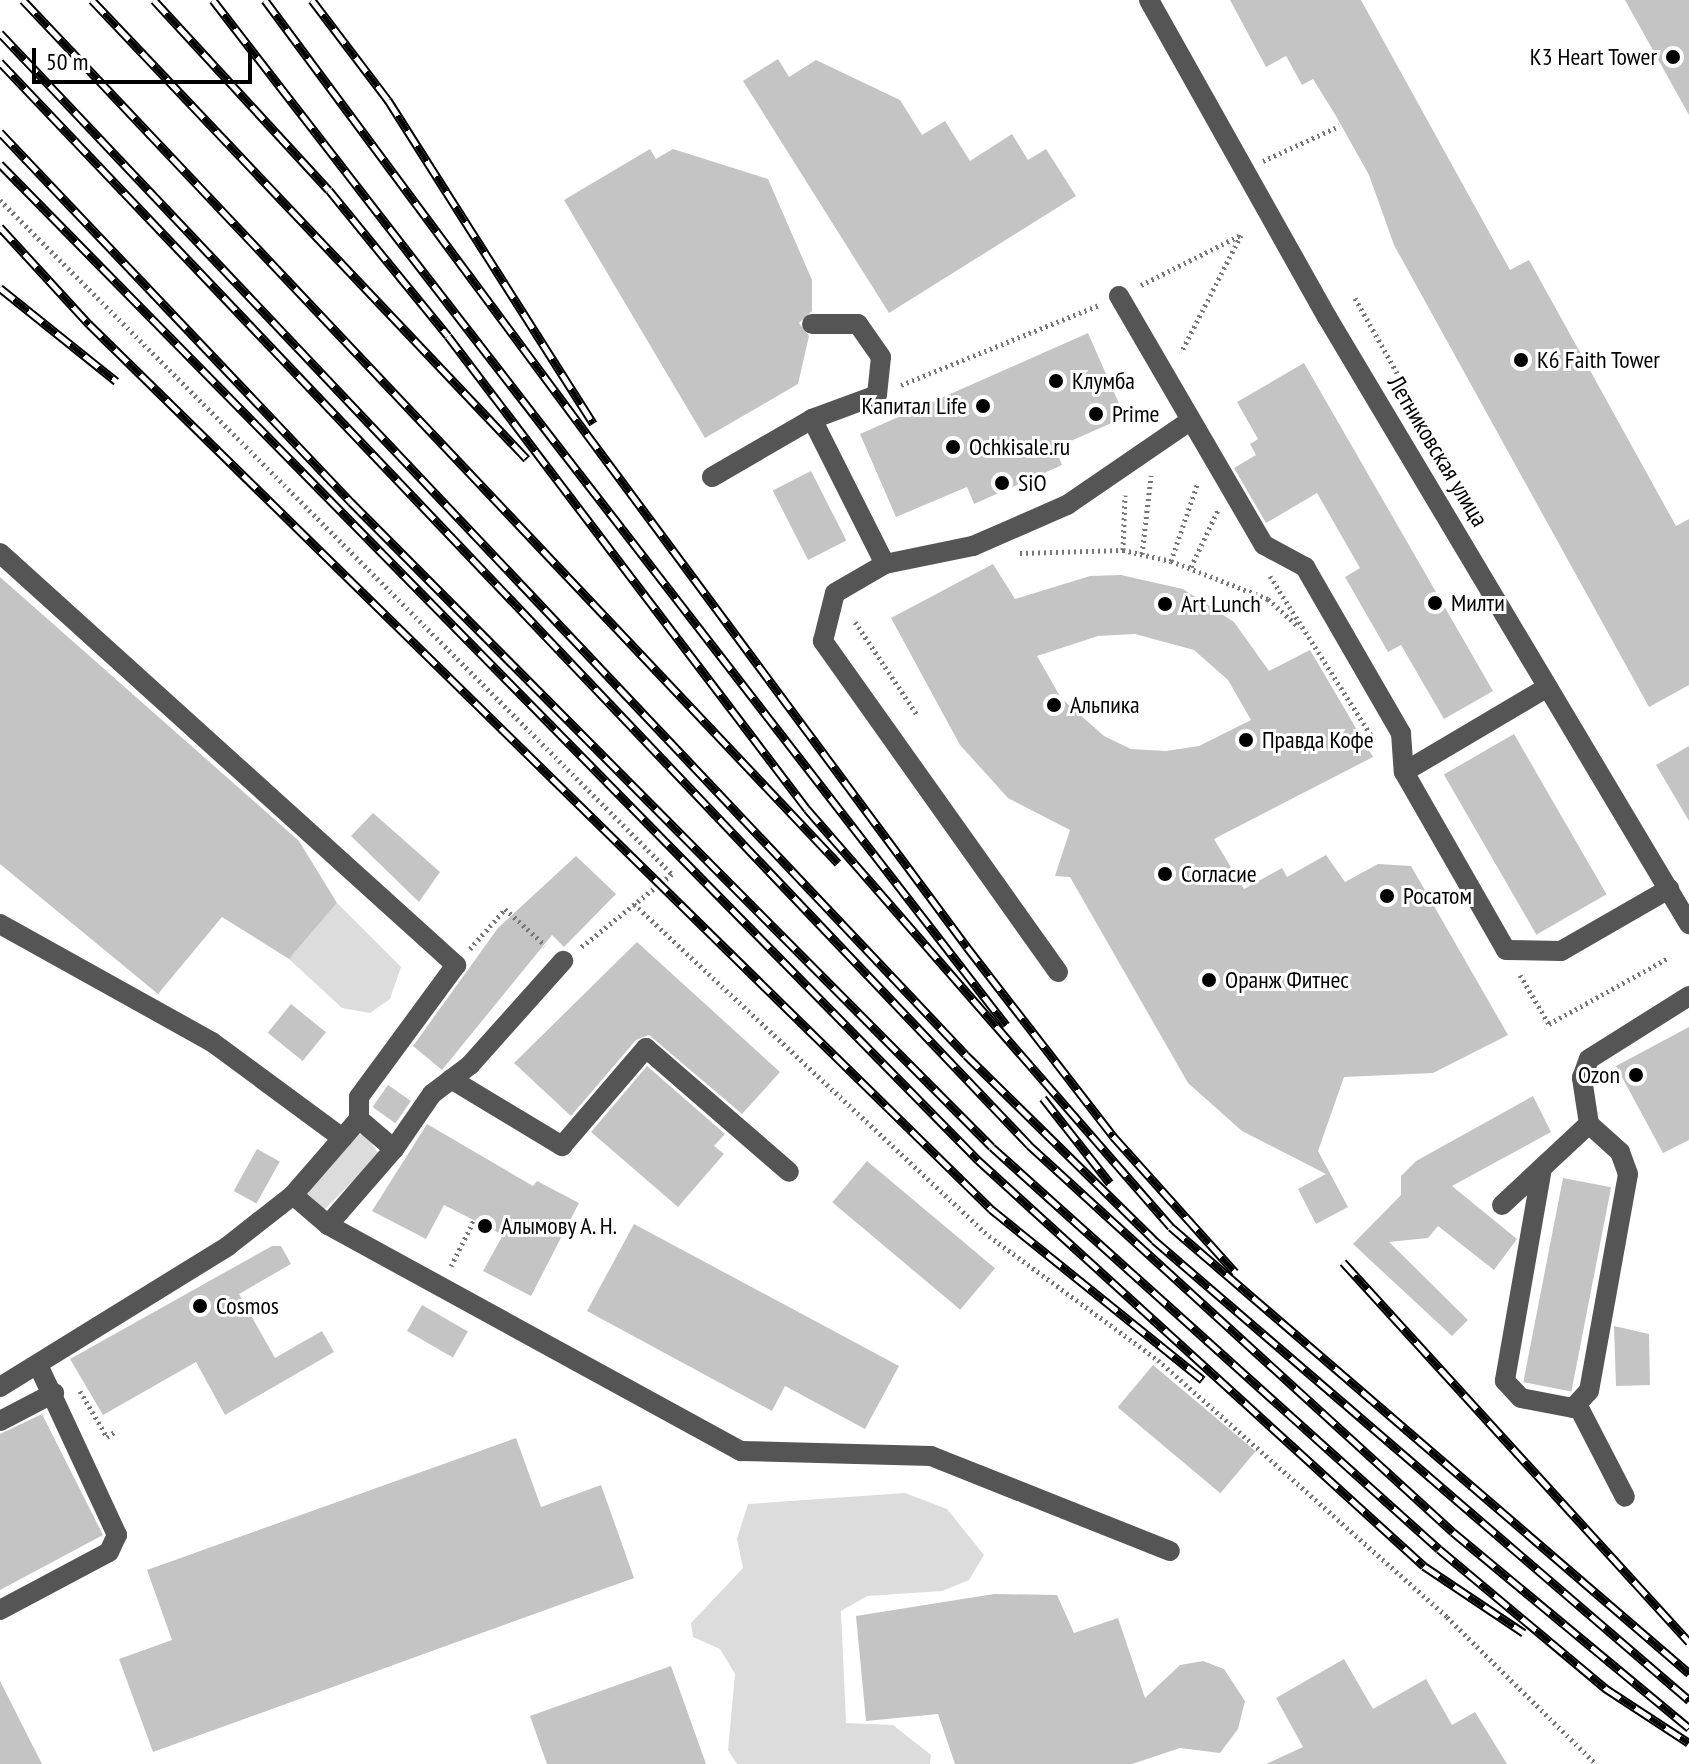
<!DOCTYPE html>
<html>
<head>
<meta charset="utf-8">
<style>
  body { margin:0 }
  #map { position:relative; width:1689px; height:1764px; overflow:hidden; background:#fff; font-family:"PT Sans Narrow",sans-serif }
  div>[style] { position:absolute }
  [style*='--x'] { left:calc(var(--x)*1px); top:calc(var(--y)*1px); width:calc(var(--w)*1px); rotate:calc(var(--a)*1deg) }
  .green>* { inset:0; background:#dcdcdc }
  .building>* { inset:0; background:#c4c4c4; transform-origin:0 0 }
  .path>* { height:5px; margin-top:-2.5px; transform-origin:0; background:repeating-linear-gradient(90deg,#777 0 2px,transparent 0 6px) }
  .minor>* { height:20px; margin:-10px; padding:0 10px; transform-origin:10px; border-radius:10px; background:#555 }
  .rail>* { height:9px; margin-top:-4.5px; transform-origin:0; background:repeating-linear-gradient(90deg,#fff 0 18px,#000 0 36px); box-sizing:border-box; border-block:2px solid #000 }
  .dots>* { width:22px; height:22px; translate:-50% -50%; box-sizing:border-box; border:4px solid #fff; border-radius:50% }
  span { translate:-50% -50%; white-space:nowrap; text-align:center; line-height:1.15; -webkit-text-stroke:6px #fff; paint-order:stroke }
  .poi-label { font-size:24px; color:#000 }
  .right { translate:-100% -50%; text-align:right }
  .left { translate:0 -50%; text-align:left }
  .street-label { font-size:24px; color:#000 }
  .scale { position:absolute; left:32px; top:48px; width:220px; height:36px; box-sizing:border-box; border:4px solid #000; border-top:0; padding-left:10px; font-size:24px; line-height:28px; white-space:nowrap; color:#000; -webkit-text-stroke:6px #fff; paint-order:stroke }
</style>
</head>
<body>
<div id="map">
  <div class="green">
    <div style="clip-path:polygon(337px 903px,401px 967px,390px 999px,370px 1013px,342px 1008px,289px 959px)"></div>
    <div style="clip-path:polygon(366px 1134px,379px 1155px,322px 1212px,307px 1198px,310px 1188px,356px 1135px)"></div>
    <div style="clip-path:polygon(905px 1493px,947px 1509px,984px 1555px,969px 1580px,942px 1591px,867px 1596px,841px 1611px,846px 1723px,893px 1725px,931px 1755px,930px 1764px,737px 1764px,728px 1750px,735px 1674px,720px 1649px,693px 1637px,691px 1623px,743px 1568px,737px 1539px,748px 1504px)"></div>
  </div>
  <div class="building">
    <div style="clip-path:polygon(1230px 0,1361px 0,1510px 270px,1529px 260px,1676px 526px,1689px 519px,1689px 685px,1649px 707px,1394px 245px,1369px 175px,1336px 116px,1313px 79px,1302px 85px,1286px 56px,1266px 67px)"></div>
    <div style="clip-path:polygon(1625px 0,1689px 0,1689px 115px)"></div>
    <div style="clip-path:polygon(778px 59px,789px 77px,816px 60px,900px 100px,922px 135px,945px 121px,970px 161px,1012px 134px,1028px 160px,1046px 149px,1076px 196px,889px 313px,743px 81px)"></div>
    <div style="clip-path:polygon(650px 149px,656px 159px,673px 149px,768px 179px,812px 280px,812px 311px,799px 323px,809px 336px,798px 384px,705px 438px,564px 200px)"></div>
    <div style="clip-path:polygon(1088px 333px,1125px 417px,1055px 448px,1062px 465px,974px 504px,967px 487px,896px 517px,860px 434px)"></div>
    <div style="clip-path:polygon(1304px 363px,1493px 691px,1444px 719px,1401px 645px,1388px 652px,1345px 577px,1360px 568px,1317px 493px,1266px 523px,1234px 468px,1256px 455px,1250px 444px,1258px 439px,1237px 402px)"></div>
    <div style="left:811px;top:471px;width:78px;height:43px;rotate:63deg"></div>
    <div style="clip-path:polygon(evenodd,993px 564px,1015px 599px,1090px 576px,1121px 575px,1183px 589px,1234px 622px,1269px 671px,1310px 650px,1373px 757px,1214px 839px,1244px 889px,1282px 868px,1287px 877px,1326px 855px,1345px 882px,1378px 864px,1411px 866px,1508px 1035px,1433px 1073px,1344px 1077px,1318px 1151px,1348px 1207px,1316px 1224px,1298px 1189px,1326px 1174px,1242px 1131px,1188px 1083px,1070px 877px,1055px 876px,1070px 830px,1008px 798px,960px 745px,891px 618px,993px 564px,1135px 634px,1194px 650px,1228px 680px,1251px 720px,1199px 746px,1166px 751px,1131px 749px,1104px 736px,1061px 698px,1037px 656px,1098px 636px,1135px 634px)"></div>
    <div style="clip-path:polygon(0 577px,299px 841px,337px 903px,289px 959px,222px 917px,158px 994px,0 864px)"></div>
    <div style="left:1514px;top:734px;width:185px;height:81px;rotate:60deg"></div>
    <div style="clip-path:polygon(1689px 746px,1689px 821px,1656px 765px)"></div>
    <div style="clip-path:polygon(373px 813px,440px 872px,419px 902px,351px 836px)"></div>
    <div style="clip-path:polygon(576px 856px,616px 894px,564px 947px,552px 935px,442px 1070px,413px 1046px,498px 928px)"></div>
    <div style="clip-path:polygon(637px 942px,780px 1072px,742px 1114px,649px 1035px,636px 1040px,571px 1116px,514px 1063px)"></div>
    <div style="left:291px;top:1004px;width:45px;height:37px;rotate:39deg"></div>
    <div style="clip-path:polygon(1689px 1027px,1689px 1140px,1663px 1153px,1616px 1066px)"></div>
    <div style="clip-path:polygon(647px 1066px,725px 1134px,714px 1146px,724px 1154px,678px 1207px,591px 1132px)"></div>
    <div style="left:388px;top:1085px;width:28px;height:27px;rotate:35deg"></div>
    <div style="clip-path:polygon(1533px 1096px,1551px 1132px,1452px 1186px,1517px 1239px,1494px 1270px,1438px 1226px,1428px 1238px,1389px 1242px,1468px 1320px,1452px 1336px,1353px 1244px,1401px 1195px,1401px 1176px,1416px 1161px)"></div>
    <div style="clip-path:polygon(427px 1124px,533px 1186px,537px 1181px,579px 1203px,531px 1296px,483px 1271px,503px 1235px,444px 1205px,426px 1239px,372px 1211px)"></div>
    <div style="left:257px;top:1149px;width:26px;height:48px;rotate:29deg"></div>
    <div style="left:867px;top:1161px;width:167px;height:54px;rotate:40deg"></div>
    <div style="left:1563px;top:1178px;width:49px;height:208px;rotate:11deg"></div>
    <div style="clip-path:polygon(634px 1224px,899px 1366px,865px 1429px,785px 1386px,772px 1411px,587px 1311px)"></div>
    <div style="clip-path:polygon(272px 1246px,281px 1246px,291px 1264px,239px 1294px,275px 1358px,322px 1331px,334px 1352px,225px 1415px,196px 1362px,103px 1415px,70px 1359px)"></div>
    <div style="left:422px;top:1305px;width:53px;height:30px;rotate:30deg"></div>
    <div style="clip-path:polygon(1614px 1326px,1649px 1334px,1650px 1385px,1616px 1386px)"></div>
    <div style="left:1153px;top:1365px;width:134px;height:55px;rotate:40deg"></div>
    <div style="clip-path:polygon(42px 1414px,103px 1535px,0 1590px,0 1434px)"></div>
    <div style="clip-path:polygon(516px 1438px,541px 1507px,601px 1485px,634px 1578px,153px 1752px,119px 1659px,172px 1640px,147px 1570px)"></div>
    <div style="clip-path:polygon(994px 1594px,1057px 1595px,1074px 1633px,1118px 1618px,1145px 1698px,1180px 1665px,1203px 1661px,1224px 1669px,1245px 1701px,1238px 1729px,1220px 1753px,1180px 1748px,1132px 1764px,955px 1764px,938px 1714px,866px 1721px,856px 1616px)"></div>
    <div style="clip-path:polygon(1344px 1659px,1373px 1709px,1426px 1679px,1452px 1725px,1475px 1712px,1507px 1764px,1266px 1764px,1303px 1747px,1276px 1698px)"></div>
    <div style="clip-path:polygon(671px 1666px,706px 1764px,547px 1764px,530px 1716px)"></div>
    <div style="clip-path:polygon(0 1681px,42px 1764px,0 1764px)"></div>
  </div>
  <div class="path">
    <div style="--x:1263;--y:161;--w:84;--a:-24.7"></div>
    <div style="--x:0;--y:200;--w:952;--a:45.09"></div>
    <div style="--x:672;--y:874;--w:118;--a:141.2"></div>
    <div style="--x:1141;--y:285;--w:112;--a:-26.6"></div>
    <div style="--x:1241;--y:235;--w:132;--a:117"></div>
    <div style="--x:1355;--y:298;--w:245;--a:60.7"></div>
    <div style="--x:901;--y:385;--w:214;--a:-22"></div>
    <div style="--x:1123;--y:550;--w:55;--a:-87.9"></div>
    <div style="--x:1020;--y:553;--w:103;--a:-1.7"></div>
    <div style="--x:1123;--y:550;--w:49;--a:12.9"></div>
    <div style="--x:1171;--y:561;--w:104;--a:21.4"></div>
    <div style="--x:1268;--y:599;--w:42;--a:42.1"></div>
    <div style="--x:1142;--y:554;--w:79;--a:-83.4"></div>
    <div style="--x:1171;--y:561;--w:83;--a:-71.1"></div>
    <div style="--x:1191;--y:567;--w:63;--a:-64.7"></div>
    <div style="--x:1270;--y:576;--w:194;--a:57.6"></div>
    <div style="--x:855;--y:622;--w:113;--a:56.2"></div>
    <div style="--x:634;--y:904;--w:486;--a:43.1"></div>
    <div style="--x:989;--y:1236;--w:210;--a:36.3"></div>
    <div style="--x:1158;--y:1360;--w:387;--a:41.6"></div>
    <div style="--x:1447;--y:1617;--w:209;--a:44.6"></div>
    <div style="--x:470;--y:949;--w:53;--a:-48.8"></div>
    <div style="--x:505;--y:909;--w:54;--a:42"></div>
    <div style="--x:1520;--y:975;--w:57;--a:59.4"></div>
    <div style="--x:1549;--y:1024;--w:138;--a:-29"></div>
    <div style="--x:451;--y:1266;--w:51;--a:-63.4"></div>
    <div style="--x:80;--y:1391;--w:53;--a:59.6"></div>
    <div style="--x:107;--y:1437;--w:11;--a:-34"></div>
  </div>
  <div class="minor">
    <div style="--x:1149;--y:0;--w:364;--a:60.7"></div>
    <div style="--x:1327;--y:317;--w:707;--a:59.19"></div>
    <div style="--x:1119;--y:296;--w:288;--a:59.8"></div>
    <div style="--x:1264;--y:545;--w:47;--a:28.2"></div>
    <div style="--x:1305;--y:567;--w:192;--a:60"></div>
    <div style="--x:1401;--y:733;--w:39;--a:86"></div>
    <div style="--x:1404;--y:772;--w:205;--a:60.2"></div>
    <div style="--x:1506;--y:950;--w:55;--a:1"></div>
    <div style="--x:1561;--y:951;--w:125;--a:-29.9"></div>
    <div style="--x:812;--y:419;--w:162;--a:63.3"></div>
    <div style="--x:712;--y:477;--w:116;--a:-30.1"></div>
    <div style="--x:812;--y:419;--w:69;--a:-20.3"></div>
    <div style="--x:877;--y:395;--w:38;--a:-84"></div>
    <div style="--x:881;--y:357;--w:40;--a:-124.9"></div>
    <div style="--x:858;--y:324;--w:46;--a:180"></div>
    <div style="--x:0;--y:553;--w:615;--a:42.1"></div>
    <div style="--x:456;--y:965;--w:164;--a:126.3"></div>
    <div style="--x:359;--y:1097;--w:22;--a:90"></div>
    <div style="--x:1404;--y:772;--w:167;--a:-30.6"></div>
    <div style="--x:0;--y:924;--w:243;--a:29.1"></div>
    <div style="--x:212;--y:1042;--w:162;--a:36.4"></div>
    <div style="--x:1058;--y:972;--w:406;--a:-125.4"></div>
    <div style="--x:823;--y:641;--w:49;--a:-76"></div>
    <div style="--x:835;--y:593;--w:58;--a:-30.1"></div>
    <div style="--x:885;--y:564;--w:90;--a:-11.6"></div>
    <div style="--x:973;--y:546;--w:103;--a:-23.6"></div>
    <div style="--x:1067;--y:505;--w:150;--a:-34.4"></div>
    <div style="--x:451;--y:1079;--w:130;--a:31.1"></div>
    <div style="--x:562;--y:1146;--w:129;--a:-49.4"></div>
    <div style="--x:646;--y:1048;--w:189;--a:40.9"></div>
    <div style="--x:394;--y:1149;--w:67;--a:-55.4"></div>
    <div style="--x:432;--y:1094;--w:48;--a:-37.3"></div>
    <div style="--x:470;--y:1065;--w:140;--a:-48.2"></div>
    <div style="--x:1542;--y:1168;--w:216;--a:99.9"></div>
    <div style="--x:1505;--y:1381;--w:23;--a:47"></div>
    <div style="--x:1521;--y:1398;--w:53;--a:10.9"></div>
    <div style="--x:1573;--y:1408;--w:23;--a:-47"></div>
    <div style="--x:1589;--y:1391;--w:220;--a:-79.8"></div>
    <div style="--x:1628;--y:1174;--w:23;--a:-110"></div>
    <div style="--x:1620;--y:1152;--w:42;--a:-137.9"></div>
    <div style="--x:1502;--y:1205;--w:119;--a:-43"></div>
    <div style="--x:1589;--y:1124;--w:47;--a:-98.7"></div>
    <div style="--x:1582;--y:1078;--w:20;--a:-70"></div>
    <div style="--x:1589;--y:1059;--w:118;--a:-32.2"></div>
    <div style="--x:328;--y:1225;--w:101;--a:-49"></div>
    <div style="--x:394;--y:1149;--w:46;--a:-139.4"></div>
    <div style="--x:359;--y:1119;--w:101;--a:131"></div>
    <div style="--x:293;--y:1195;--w:46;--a:40.6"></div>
    <div style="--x:328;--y:1225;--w:471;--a:28.7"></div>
    <div style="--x:741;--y:1451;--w:190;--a:1.5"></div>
    <div style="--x:931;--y:1456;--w:257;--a:21.7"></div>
    <div style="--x:0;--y:1387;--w:268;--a:-31.7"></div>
    <div style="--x:228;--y:1246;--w:83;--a:-38.1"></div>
    <div style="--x:1578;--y:1406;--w:102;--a:62.7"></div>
    <div style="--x:0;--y:1421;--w:61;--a:-27.4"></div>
    <div style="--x:0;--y:1610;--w:123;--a:-28"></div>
    <div style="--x:109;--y:1552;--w:19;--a:-65"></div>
    <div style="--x:117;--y:1535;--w:187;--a:-114.9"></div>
  </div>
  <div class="rail">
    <div style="--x:23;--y:0;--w:1187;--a:46.64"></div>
    <div style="--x:92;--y:0;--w:632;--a:46.54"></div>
    <div style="--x:154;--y:0;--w:258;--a:47.4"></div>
    <div style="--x:329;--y:190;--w:188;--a:50.8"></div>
    <div style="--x:448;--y:336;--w:594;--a:52.8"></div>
    <div style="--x:807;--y:809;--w:554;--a:48.95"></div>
    <div style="--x:1171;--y:1227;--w:684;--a:40.73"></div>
    <div style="--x:213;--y:0;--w:1296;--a:52.27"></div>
    <div style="--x:265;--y:0;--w:1179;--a:53.45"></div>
    <div style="--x:967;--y:947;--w:239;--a:52.3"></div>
    <div style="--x:1113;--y:1136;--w:183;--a:48.1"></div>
    <div style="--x:312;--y:0;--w:126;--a:52.8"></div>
    <div style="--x:388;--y:100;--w:383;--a:57.6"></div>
    <div style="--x:0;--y:33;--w:1406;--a:46.61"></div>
    <div style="--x:966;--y:1055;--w:264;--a:44.5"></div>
    <div style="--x:1154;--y:1240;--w:706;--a:40.69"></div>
    <div style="--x:0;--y:62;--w:1494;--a:46.46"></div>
    <div style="--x:1029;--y:1145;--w:574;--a:42.39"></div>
    <div style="--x:1453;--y:1532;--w:307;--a:39.7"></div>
    <div style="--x:0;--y:132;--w:510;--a:46.51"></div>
    <div style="--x:351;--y:502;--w:909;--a:45.18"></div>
    <div style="--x:992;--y:1147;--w:601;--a:41.97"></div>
    <div style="--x:1439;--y:1549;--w:217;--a:39.9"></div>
    <div style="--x:1605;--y:1688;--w:100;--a:33.2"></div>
    <div style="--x:0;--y:164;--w:1396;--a:45.52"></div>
    <div style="--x:978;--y:1160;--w:603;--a:42.31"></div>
    <div style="--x:1424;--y:1566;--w:120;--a:33.8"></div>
    <div style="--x:0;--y:227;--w:132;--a:47.5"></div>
    <div style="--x:89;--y:324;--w:1264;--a:44.45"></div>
    <div style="--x:991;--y:1209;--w:272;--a:38.9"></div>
    <div style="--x:0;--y:288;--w:149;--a:38.7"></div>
    <div style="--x:1043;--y:1098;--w:108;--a:51.8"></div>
    <div style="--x:1343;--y:1262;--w:514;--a:47.68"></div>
  </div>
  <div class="dots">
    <div style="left:1673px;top:57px;background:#000"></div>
    <div style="left:1521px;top:360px;background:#000"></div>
    <div style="left:1056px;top:381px;background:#000"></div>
    <div style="left:983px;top:406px;background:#000"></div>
    <div style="left:1096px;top:414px;background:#000"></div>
    <div style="left:953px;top:447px;background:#000"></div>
    <div style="left:1002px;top:483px;background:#000"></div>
    <div style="left:1435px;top:603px;background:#000"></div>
    <div style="left:1165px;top:604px;background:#000"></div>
    <div style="left:1054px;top:705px;background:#000"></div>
    <div style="left:1246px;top:740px;background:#000"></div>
    <div style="left:1165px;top:874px;background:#000"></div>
    <div style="left:1387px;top:896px;background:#000"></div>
    <div style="left:1209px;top:980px;background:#000"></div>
    <div style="left:1636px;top:1075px;background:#000"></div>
    <div style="left:485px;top:1226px;background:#000"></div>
    <div style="left:200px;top:1306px;background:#000"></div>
  </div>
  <div class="poi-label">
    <span class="right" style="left:1657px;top:57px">К3 Heart Tower</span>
    <span class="left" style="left:1537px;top:360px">К6 Faith Tower</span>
    <span class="left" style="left:1072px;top:381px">Клумба</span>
    <span class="right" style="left:967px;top:406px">Капитал Life</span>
    <span class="left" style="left:1112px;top:414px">Prime</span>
    <span class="left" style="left:969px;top:447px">Ochkisale.ru</span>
    <span class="left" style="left:1018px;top:483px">SiO</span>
    <span class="left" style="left:1451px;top:603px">Милти</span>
    <span class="left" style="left:1181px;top:604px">Art Lunch</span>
    <span class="left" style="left:1070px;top:705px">Альпика</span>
    <span class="left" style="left:1262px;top:740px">Правда Кофе</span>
    <span class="left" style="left:1181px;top:874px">Согласие</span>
    <span class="left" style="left:1403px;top:896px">Росатом</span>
    <span class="left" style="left:1225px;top:980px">Оранж Фитнес</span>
    <span class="right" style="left:1620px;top:1075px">Ozon</span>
    <span class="left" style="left:501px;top:1226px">Алымову А. Н.</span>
    <span class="left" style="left:216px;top:1306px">Cosmos</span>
  </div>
  <div class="street-label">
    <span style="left:1438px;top:451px;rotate:59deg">Летниковская улица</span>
  </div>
  <div class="scale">50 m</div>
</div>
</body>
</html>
